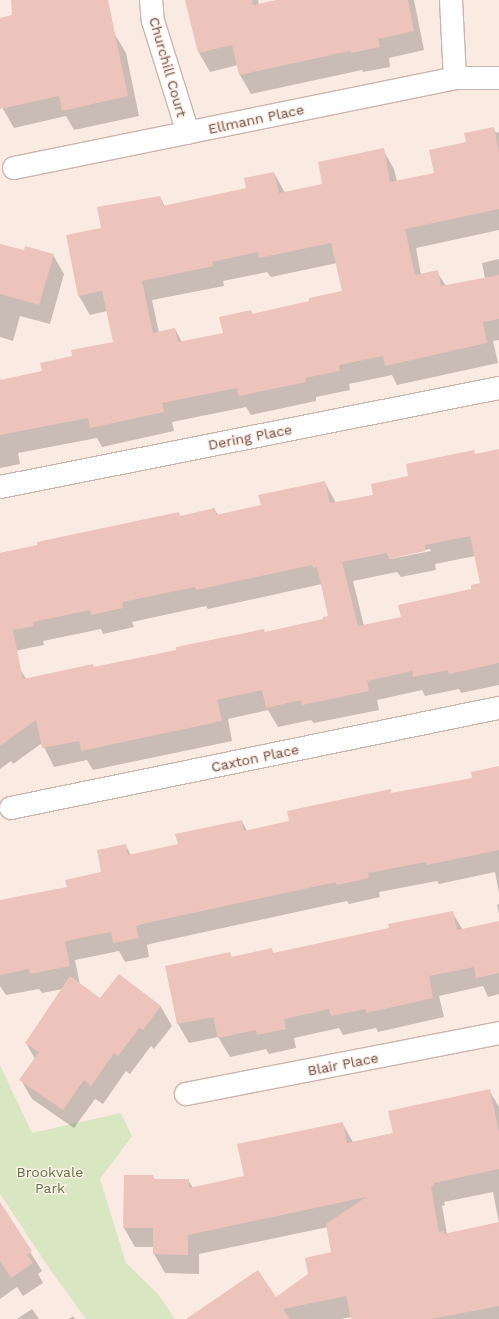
<!DOCTYPE html>
<html>
<head>
<meta charset="utf-8">
<style>
  body { margin:0 }
  #map { position:relative; width:499px; height:1319px; overflow:hidden; background:#faebe2; font-family:"Work Sans",sans-serif }
  div>[style] { position:absolute }
  [style*='--x'] { left:calc(var(--x)*1px); top:calc(var(--y)*1px); width:calc(var(--w)*1px); rotate:calc(var(--a)*1deg) }
  .green>* { inset:0; background:#d9e6c2 }
  .shadow>* { inset:0; background:#0003 }
  .building>* { inset:0; background:#edc4bc }
  .roads { filter:drop-shadow(1px 0 #cdb4ad) drop-shadow(-1px 0 #cdb4ad) drop-shadow(0 1px #cdb4ad) drop-shadow(0 -1px #cdb4ad) }
  .minor>* { height:22px; margin:-11px; padding:0 11px; transform-origin:11px; border-radius:11px; background:#fff }
  span { translate:-50% -50%; white-space:nowrap; text-align:center; line-height:1.15; -webkit-text-stroke:3px #fdf0e8; paint-order:stroke }
  .street-label { font-size:14px; color:#70504b }
  .park-label { font-size:14px; color:#5e7544 }
</style>
</head>
<body>
<div id="map">
  <div class="green">
    <div style="clip-path:polygon(0 1065px,32px 1133px,121px 1113px,132px 1136px,100px 1179px,126px 1263px,158px 1294px,175px 1319px,86px 1319px,51px 1271px,0 1194px)"></div>
  </div>
  <div class="shadow">
    <div style="clip-path:polygon(12px 0,90px 0,114px 33px,126px 53px,139px 116px,74px 130px,66px 116px,14px 128px,3px 109px,0 98px,0 19px,13px 16px)"></div>
    <div style="clip-path:polygon(188px 0,258px 0,259px 5px,282px 0,414px 0,424px 50px,389px 58px,390px 67px,363px 72px,362px 70px,251px 94px,240px 75px,238px 65px,210px 72px,199px 53px)"></div>
    <div style="clip-path:polygon(evenodd,493px 128px,496px 133px,499px 132px,499px 230px,416px 248px,421px 275px,437px 272px,446px 286px,485px 278px,482px 263px,499px 259px,499px 340px,493px 341px,498px 363px,397px 385px,392px 375px,349px 384px,350px 390px,316px 397px,316px 401px,251px 415px,246px 407px,172px 422px,174px 431px,102px 447px,97px 438px,18px 453px,20px 464px,0 468px,0 378px,1px 381px,43px 372px,73px 356px,114px 342px,107px 311px,90px 315px,79px 296px,102px 228px,160px 197px,165px 207px,248px 189px,274px 173px,285px 193px,323px 185px,383px 150px,394px 169px,397px 181px,435px 174px,468px 143px,493px 128px,337px 263px,343px 292px,310px 302px,253px 315px,251px 311px,224px 334px,182px 342px,175px 329px,159px 333px,152px 300px,224px 286px,223px 281px,267px 272px,271px 277px,337px 263px)"></div>
    <div style="clip-path:polygon(0 245px,25px 252px,53px 255px,64px 274px,50px 324px,20px 316px,13px 341px,0 337px)"></div>
    <div style="clip-path:polygon(evenodd,499px 450px,499px 685px,461px 693px,459px 689px,425px 696px,422px 690px,377px 700px,379px 710px,314px 723px,311px 720px,278px 727px,268px 710px,228px 719px,232px 741px,93px 770px,87px 760px,54px 767px,42px 743px,13px 764px,11px 761px,0 769px,0 683px,20px 669px,26px 679px,94px 668px,324px 620px,329px 616px,322px 584px,208px 609px,206px 606px,132px 622px,134px 627px,103px 634px,101px 629px,43px 641px,44px 645px,0 654px,0 553px,39px 546px,178px 513px,181px 517px,214px 509px,218px 515px,262px 506px,325px 483px,336px 503px,374px 495px,409px 476px,475px 455px,499px 450px,430px 549px,431px 551px,390px 559px,390px 557px,430px 549px,499px 450px,475px 556px,481px 584px,473px 590px,402px 618px,364px 626px,353px 581px,397px 572px,401px 577px,436px 570px,435px 564px,475px 556px)"></div>
    <div style="clip-path:polygon(499px 767px,499px 893px,495px 872px,439px 884px,437px 881px,379px 892px,380px 897px,349px 904px,347px 901px,154px 943px,147px 945px,149px 957px,125px 962px,119px 951px,75px 960px,80px 985px,100px 1000px,119px 975px,161px 1007px,172px 1026px,154px 1049px,151px 1046px,130px 1074px,126px 1071px,103px 1104px,95px 1099px,74px 1128px,32px 1099px,21px 1080px,35px 1059px,26px 1043px,63px 989px,42px 993px,39px 989px,6px 995px,0 986px,0 902px,68px 888px,102px 873px,126px 846px,131px 855px,179px 845px,242px 821px,247px 831px,291px 822px,390px 790px,392px 794px,473px 779px)"></div>
    <div style="clip-path:polygon(499px 904px,499px 914px,497px 905px)"></div>
    <div style="clip-path:polygon(452px 912px,463px 930px,499px 922px,499px 994px,488px 997px,483px 986px,439px 996px,444px 1017px,378px 1032px,376px 1028px,343px 1035px,339px 1028px,294px 1038px,296px 1048px,269px 1054px,266px 1049px,230px 1057px,218px 1037px,189px 1043px,178px 1024px,230px 953px,232px 958px,271px 949px,274px 954px,390px 929px)"></div>
    <div style="clip-path:polygon(evenodd,489px 1090px,499px 1107px,499px 1319px,352px 1319px,351px 1317px,340px 1319px,188px 1319px,276px 1298px,309px 1274px,333px 1253px,328px 1227px,199px 1254px,199px 1274px,165px 1273px,154px 1254px,154px 1247px,135px 1247px,124px 1228px,153px 1176px,155px 1180px,188px 1180px,193px 1188px,245px 1177px,342px 1123px,353px 1142px,394px 1133px,489px 1090px,493px 1192px,499px 1223px,447px 1234px,442px 1206px,445px 1205px,444px 1202px,493px 1192px)"></div>
    <div style="clip-path:polygon(0 1204px,42px 1271px,38px 1274px,43px 1283px,23px 1296px,17px 1287px,0 1299px)"></div>
    <div style="clip-path:polygon(32px 1309px,39px 1319px,17px 1319px)"></div>
    <div style="clip-path:polygon(73px 1316px,75px 1319px,69px 1319px)"></div>
  </div>
  <div class="building">
    <div style="clip-path:polygon(11px 0,108px 0,128px 96px,62px 111px,59px 96px,0 109px,0 18px,12px 15px)"></div>
    <div style="clip-path:polygon(185px 0,252px 0,253px 5px,277px 0,408px 0,414px 31px,378px 39px,380px 47px,351px 53px,350px 51px,239px 75px,232px 45px,198px 53px)"></div>
    <div style="clip-path:polygon(evenodd,494px 127px,499px 152px,499px 209px,405px 229px,415px 275px,438px 270px,441px 286px,499px 275px,499px 319px,483px 322px,487px 343px,385px 366px,383px 356px,339px 365px,340px 371px,305px 378px,306px 382px,239px 396px,237px 388px,162px 403px,164px 412px,90px 428px,88px 418px,0 435px,0 380px,42px 371px,40px 363px,72px 356px,71px 350px,113px 342px,102px 291px,78px 296px,66px 235px,101px 228px,97px 207px,160px 196px,163px 206px,246px 188px,244px 178px,274px 172px,279px 193px,322px 184px,318px 162px,384px 148px,390px 182px,434px 173px,429px 150px,466px 142px,464px 133px,494px 127px,331px 243px,342px 291px,309px 298px,309px 301px,252px 314px,251px 310px,219px 317px,223px 333px,178px 342px,175px 328px,153px 333px,142px 281px,213px 266px,212px 262px,258px 252px,259px 258px,331px 243px)"></div>
    <div style="clip-path:polygon(0 244px,24px 250px,25px 246px,54px 254px,39px 305px,0 294px)"></div>
    <div style="clip-path:polygon(evenodd,499px 449px,499px 663px,449px 674px,448px 670px,413px 677px,412px 671px,367px 681px,369px 691px,302px 705px,301px 700px,266px 708px,262px 690px,217px 700px,222px 721px,81px 751px,79px 741px,42px 748px,36px 720px,0 746px,0 553px,37px 545px,37px 542px,179px 512px,180px 516px,215px 508px,216px 515px,261px 505px,258px 495px,325px 481px,330px 503px,373px 495px,371px 484px,408px 476px,406px 464px,474px 450px,475px 454px,499px 449px,470px 536px,480px 583px,471px 585px,471px 589px,398px 605px,401px 617px,358px 626px,342px 562px,387px 553px,389px 559px,425px 551px,425px 545px,470px 536px,499px 449px,312px 565px,313px 568px,317px 567px,328px 616px,323px 617px,323px 619px,265px 632px,264px 629px,176px 647px,176px 650px,94px 667px,93px 664px,23px 679px,13px 630px,34px 626px,33px 622px,90px 610px,91px 615px,123px 608px,122px 602px,195px 587px,196px 590px,312px 565px)"></div>
    <div style="clip-path:polygon(499px 766px,499px 850px,427px 865px,426px 862px,368px 873px,369px 878px,337px 885px,336px 882px,142px 924px,136px 926px,139px 938px,113px 943px,111px 932px,65px 941px,70px 966px,30px 974px,29px 969px,0 975px,0 900px,67px 887px,65px 880px,101px 872px,97px 850px,126px 844px,128px 855px,178px 844px,175px 834px,242px 820px,244px 831px,289px 821px,287px 811px,391px 789px,391px 793px,472px 778px,471px 772px)"></div>
    <div style="clip-path:polygon(453px 911px,457px 930px,499px 921px,499px 973px,476px 978px,474px 967px,429px 976px,433px 998px,366px 1013px,366px 1009px,331px 1016px,329px 1009px,284px 1019px,286px 1029px,257px 1035px,256px 1030px,218px 1038px,213px 1017px,177px 1024px,165px 966px,230px 952px,231px 957px,272px 948px,273px 953px,389px 928px,388px 924px)"></div>
    <div style="clip-path:polygon(119px 974px,161px 1006px,143px 1030px,139px 1028px,118px 1056px,114px 1053px,91px 1086px,84px 1080px,63px 1110px,19px 1080px,39px 1052px,25px 1043px,70px 976px,100px 998px)"></div>
    <div style="clip-path:polygon(490px 1089px,499px 1133px,499px 1169px,434px 1183px,434px 1186px,431px 1187px,439px 1232px,444px 1231px,444px 1234px,499px 1222px,499px 1306px,431px 1319px,351px 1319px,346px 1296px,283px 1309px,290px 1319px,186px 1319px,258px 1270px,276px 1297px,308px 1274px,305px 1258px,331px 1252px,326px 1224px,366px 1197px,188px 1235px,188px 1255px,153px 1254px,153px 1228px,123px 1228px,124px 1175px,153px 1175px,153px 1179px,189px 1179px,189px 1188px,244px 1176px,237px 1144px,343px 1122px,347px 1143px,393px 1133px,388px 1111px)"></div>
    <div style="clip-path:polygon(0 1202px,32px 1251px,27px 1255px,33px 1263px,11px 1278px,0 1261px)"></div>
  </div>
  <div class="roads">
    <div class="minor">
      <div style="--x:151;--y:0;--w:21;--a:85"></div>
      <div style="--x:153;--y:21;--w:117;--a:72.6"></div>
      <div style="--x:451;--y:0;--w:78;--a:87.1"></div>
      <div style="--x:14;--y:168;--w:450;--a:-11.5"></div>
      <div style="--x:455;--y:78;--w:44;--a:0"></div>
      <div style="--x:0;--y:487;--w:509;--a:-11.22"></div>
      <div style="--x:11;--y:808;--w:498;--a:-11.6"></div>
      <div style="--x:186;--y:1094;--w:319;--a:-11"></div>
    </div>
  </div>
  <div class="street-label">
    <span style="left:168px;top:67px;rotate:74deg">Churchill Court</span>
    <span style="left:256px;top:119px;rotate:-12deg">Ellmann Place</span>
    <span style="left:250px;top:437px;rotate:-11deg">Dering Place</span>
    <span style="left:255px;top:758px;rotate:-12deg">Caxton Place</span>
    <span style="left:343px;top:1064px;rotate:-11deg">Blair Place</span>
  </div>
  <div class="park-label">
    <span style="left:50px;top:1180px">Brookvale<br>Park</span>
  </div>
</div>
</body>
</html>
